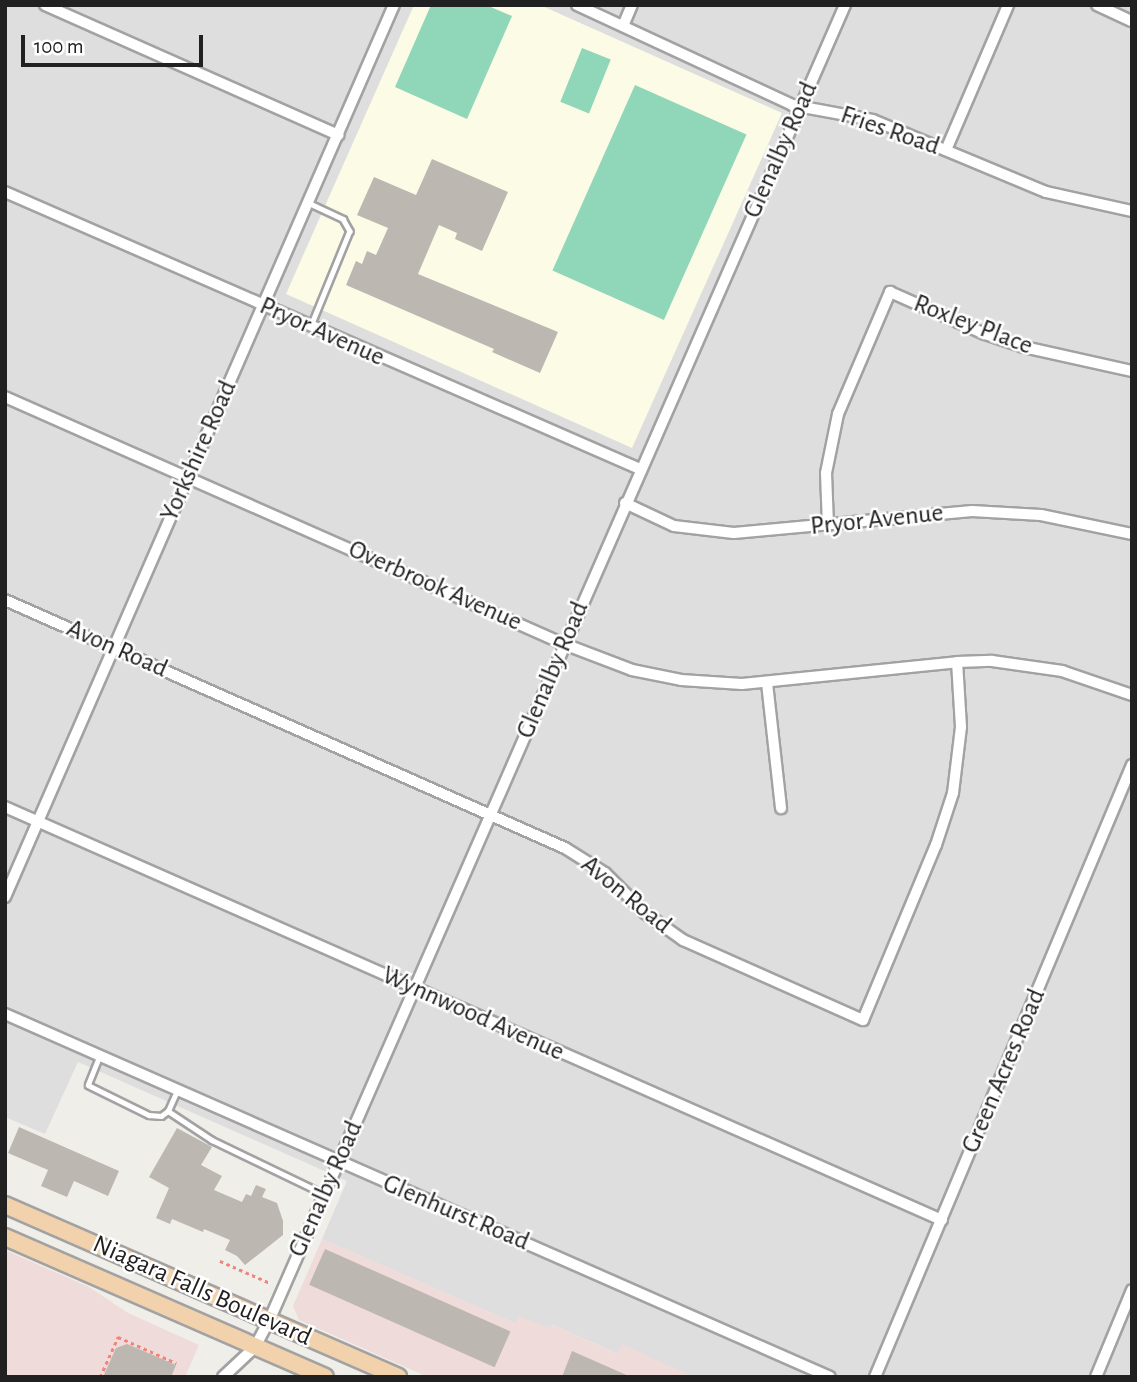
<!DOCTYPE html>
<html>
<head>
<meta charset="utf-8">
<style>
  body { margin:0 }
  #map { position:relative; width:1137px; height:1382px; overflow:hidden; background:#f0eee9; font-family:"Alegreya Sans",sans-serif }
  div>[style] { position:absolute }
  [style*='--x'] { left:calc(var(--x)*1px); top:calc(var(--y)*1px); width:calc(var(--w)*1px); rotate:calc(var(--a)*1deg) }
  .residential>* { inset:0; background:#dfdede }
  .commercial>* { inset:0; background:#efdbda }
  .education>* { inset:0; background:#fcfbe6 }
  .pitch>* { inset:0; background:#90d6b9; transform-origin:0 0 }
  .building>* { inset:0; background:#bdb7b2; transform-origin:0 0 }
  .path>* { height:2.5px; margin-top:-1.25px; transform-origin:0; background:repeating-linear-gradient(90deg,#eb877f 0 3.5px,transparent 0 7px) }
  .roads { filter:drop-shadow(2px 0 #a2a2a2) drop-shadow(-2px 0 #a2a2a2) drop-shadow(0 2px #a2a2a2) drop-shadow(0 -2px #a2a2a2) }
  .service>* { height:4.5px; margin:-2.25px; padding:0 2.25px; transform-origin:2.25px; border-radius:2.25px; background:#fff }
  .minor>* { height:10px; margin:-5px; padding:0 5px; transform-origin:5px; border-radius:5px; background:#fff }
  .primary>* { height:16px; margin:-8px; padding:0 8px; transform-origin:8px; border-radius:8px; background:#f2d2ac }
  span { translate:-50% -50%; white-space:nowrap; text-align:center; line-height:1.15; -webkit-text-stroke:5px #fff; paint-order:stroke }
  .street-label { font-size:26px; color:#212121 }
  .frame { position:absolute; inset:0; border:7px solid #212121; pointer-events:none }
  .scale { position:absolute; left:21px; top:35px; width:182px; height:32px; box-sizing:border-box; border:4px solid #212121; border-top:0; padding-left:9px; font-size:21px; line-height:24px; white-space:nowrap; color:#212121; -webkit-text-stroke:5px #fff; paint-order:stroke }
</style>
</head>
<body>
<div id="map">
  <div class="residential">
    <div style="clip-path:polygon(5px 5px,1132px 5px,1132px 1377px,693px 1377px,622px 1345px,618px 1354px,553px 1325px,551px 1329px,516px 1324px,322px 1239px,347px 1181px,78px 1062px,45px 1134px,5px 1117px)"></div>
  </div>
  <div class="commercial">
    <div style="clip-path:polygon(322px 1239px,516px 1324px,519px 1316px,551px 1329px,553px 1325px,617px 1354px,622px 1344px,693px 1377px,428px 1377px,299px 1320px,293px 1306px)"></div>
    <div style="clip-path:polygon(5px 1250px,89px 1287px,128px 1313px,199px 1345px,185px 1377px,5px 1377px)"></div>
  </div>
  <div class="education">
    <div style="clip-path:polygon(414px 5px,540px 5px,782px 113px,632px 448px,286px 294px)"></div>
  </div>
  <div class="pitch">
    <div style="clip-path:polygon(431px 5px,486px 5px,512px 16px,467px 119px,395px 87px)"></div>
    <div style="left:582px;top:48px;width:31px;height:58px;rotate:22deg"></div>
    <div style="left:635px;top:85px;width:122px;height:203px;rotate:24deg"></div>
  </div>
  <div class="building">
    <div style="clip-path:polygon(432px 159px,508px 192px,482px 251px,455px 239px,457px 233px,439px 225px,418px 274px,558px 332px,540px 373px,492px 352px,494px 349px,346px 285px,356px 261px,362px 264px,367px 251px,376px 255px,388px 228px,357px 215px,374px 177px,416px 195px)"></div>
    <div style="clip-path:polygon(19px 1127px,119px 1171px,108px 1196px,74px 1181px,67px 1197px,41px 1186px,48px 1170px,8px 1153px)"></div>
    <div style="clip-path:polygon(177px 1128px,212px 1147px,201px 1165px,222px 1176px,214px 1190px,242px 1202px,246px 1194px,251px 1196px,256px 1185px,266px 1189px,262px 1197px,277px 1203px,283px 1221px,283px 1235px,245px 1265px,237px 1256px,225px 1250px,230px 1240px,204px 1229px,203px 1232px,172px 1219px,170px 1224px,156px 1218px,169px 1188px,149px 1177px)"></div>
    <div style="left:325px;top:1249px;width:203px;height:39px;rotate:24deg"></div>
    <div style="clip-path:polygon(127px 1344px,176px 1365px,171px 1377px,103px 1377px,116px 1348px)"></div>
    <div style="clip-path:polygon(572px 1351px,631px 1377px,562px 1377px)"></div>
  </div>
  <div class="path">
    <div style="--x:220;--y:1261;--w:55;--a:23.7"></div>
    <div style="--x:100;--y:1377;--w:44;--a:-65.8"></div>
    <div style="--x:118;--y:1337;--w:64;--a:24.1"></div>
  </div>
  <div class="roads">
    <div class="service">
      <div style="--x:309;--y:203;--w:38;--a:25"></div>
      <div style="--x:343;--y:219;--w:14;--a:60"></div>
      <div style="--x:350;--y:231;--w:103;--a:112.3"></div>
      <div style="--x:100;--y:1056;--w:31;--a:112"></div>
      <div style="--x:88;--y:1085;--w:68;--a:26.2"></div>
      <div style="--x:149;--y:1115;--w:12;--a:5"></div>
      <div style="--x:161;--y:1116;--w:9;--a:-36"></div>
      <div style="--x:168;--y:1111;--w:22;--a:-66"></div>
      <div style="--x:168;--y:1111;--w:53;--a:33.4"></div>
      <div style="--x:212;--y:1140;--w:124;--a:25.7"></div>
    </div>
    <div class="minor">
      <div style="--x:45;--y:5;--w:321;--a:23.9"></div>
      <div style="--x:577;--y:5;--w:237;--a:24.9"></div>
      <div style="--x:792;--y:105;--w:82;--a:10.5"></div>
      <div style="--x:873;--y:120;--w:187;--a:22.6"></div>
      <div style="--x:1046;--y:192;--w:88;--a:12.5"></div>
      <div style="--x:1097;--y:5;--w:38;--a:25"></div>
      <div style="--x:623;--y:26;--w:23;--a:-67"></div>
      <div style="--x:946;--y:150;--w:158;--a:-66.8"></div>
      <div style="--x:5;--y:192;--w:693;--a:23.57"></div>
      <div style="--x:5;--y:397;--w:611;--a:23.84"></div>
      <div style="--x:564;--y:644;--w:73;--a:20.9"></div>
      <div style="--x:632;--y:670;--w:50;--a:11.5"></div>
      <div style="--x:681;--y:680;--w:61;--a:3.8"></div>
      <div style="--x:742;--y:684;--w:216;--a:-5.8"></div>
      <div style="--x:957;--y:662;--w:35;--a:-2"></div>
      <div style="--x:992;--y:661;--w:71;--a:8.1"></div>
      <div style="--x:1062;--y:671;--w:74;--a:18.9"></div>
      <div style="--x:625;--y:503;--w:54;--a:25.1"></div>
      <div style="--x:674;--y:526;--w:60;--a:6.7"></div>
      <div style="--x:734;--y:533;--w:239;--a:-5.3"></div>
      <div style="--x:972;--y:511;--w:69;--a:3.3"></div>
      <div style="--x:1041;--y:515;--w:93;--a:11.8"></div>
      <div style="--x:828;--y:525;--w:52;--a:-92.2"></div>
      <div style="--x:826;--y:473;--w:60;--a:-78.5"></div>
      <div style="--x:838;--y:414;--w:133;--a:-66.9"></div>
      <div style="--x:890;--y:292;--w:104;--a:23.9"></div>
      <div style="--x:985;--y:334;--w:41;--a:18.4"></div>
      <div style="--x:1024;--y:347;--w:111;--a:12.5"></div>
      <div style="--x:5;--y:600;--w:612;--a:23.89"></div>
      <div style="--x:565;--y:848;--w:47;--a:32"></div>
      <div style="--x:605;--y:873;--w:57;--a:45"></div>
      <div style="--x:645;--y:913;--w:47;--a:35.4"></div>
      <div style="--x:683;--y:940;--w:197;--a:24"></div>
      <div style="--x:863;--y:1020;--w:190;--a:-67.4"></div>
      <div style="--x:936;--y:845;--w:55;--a:-71.9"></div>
      <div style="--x:953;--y:793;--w:66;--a:-83.1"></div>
      <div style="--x:961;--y:727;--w:65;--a:-93.5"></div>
      <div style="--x:767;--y:683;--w:126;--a:83.6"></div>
      <div style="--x:5;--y:807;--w:1024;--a:23.79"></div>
      <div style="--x:5;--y:897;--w:973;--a:-66.44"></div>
      <div style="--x:5;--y:1014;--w:901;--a:23.75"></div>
      <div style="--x:223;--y:1377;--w:44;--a:-43.2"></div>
      <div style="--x:255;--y:1347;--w:30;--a:-62"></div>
      <div style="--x:269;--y:1321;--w:1437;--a:-66.36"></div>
      <div style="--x:875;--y:1377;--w:664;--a:-67.22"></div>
      <div style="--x:1096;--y:1377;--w:94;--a:-67.5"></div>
    </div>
    <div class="primary">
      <div style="--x:5;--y:1205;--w:429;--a:23.6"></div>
      <div style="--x:5;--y:1237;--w:349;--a:23.6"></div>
    </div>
  </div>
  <div class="street-label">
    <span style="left:890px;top:131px;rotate:19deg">Fries Road</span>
    <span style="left:781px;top:150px;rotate:-66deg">Glenalby Road</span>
    <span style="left:973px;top:325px;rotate:21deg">Roxley Place</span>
    <span style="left:322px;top:332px;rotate:24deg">Pryor Avenue</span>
    <span style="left:199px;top:451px;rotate:-66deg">Yorkshire Road</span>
    <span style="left:877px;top:520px;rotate:-6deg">Pryor Avenue</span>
    <span style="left:435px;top:586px;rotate:24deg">Overbrook Avenue</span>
    <span style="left:117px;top:649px;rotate:24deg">Avon Road</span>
    <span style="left:553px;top:670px;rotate:-67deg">Glenalby Road</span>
    <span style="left:626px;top:895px;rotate:39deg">Avon Road</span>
    <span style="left:473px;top:1014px;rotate:24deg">Wynnwood Avenue</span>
    <span style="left:1004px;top:1071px;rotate:-67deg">Green Acres Road</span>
    <span style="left:326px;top:1189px;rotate:-66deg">Glenalby Road</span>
    <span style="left:456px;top:1213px;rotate:23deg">Glenhurst Road</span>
    <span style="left:202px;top:1291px;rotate:24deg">Niagara Falls Boulevard</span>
  </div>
  <div class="frame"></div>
  <div class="scale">100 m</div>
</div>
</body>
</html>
